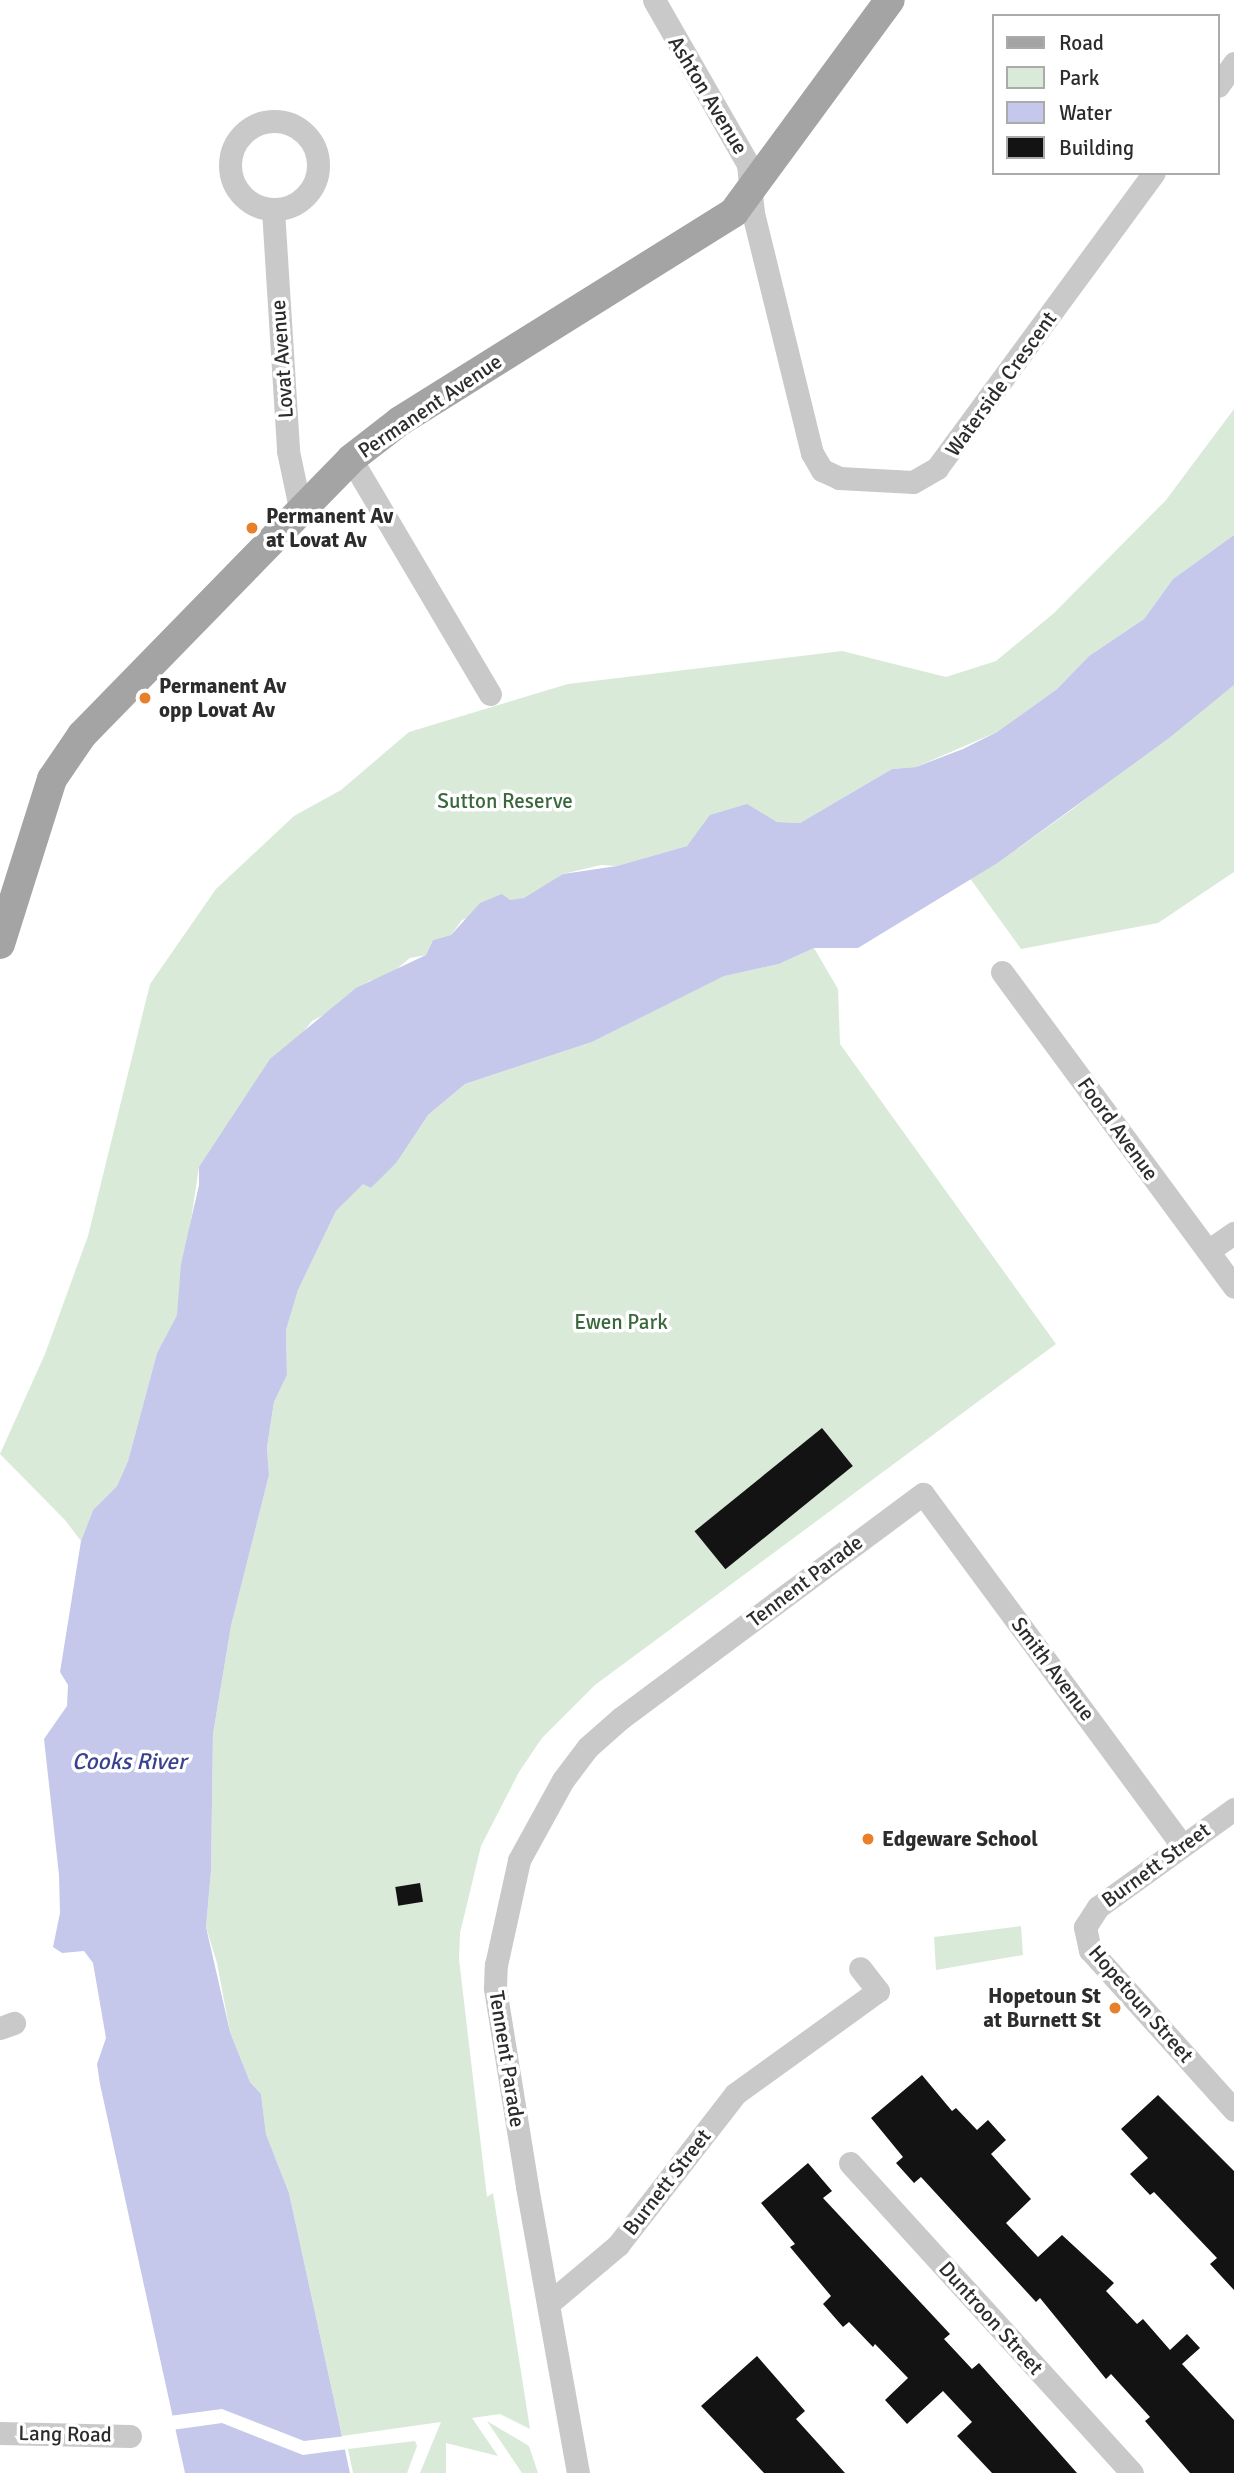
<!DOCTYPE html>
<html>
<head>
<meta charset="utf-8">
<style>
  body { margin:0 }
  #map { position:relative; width:1234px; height:2473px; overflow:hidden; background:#fff; font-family:Signika,sans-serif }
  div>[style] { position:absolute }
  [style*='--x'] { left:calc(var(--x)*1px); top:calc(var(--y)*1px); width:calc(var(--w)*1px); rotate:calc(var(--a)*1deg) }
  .green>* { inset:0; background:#d9ead9 }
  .water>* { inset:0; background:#c5c8eb }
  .pier>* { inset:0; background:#fff }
  .building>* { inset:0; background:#131313; transform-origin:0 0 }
  .minor>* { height:23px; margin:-11.5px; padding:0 11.5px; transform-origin:11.5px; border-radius:11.5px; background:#c9c9c9 }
  .minor>.ring { margin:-11.5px; padding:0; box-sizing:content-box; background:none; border:23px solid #c9c9c9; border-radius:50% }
  .major>* { height:30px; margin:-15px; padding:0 15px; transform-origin:15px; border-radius:15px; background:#a4a4a4 }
  .dots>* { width:19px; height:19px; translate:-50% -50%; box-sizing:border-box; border:4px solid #fff; border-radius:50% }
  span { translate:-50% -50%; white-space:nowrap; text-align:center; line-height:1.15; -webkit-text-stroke:7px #fff; paint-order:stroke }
  .street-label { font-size:21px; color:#2c2c2c }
  .poi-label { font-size:21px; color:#2c2c2c; font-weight:700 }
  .left { translate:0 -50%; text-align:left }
  .right { translate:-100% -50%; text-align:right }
  .park-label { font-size:21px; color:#3a683c }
  .water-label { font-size:23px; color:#3a428f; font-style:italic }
  .legend { position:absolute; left:992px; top:14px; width:228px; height:161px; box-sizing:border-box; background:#fff; border:2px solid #ababab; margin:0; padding:9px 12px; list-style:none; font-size:21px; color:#2c2c2c }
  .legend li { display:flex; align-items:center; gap:14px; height:35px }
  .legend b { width:35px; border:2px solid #ababab }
</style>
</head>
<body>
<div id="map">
  <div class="green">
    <div style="clip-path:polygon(1234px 409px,1234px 535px,1173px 579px,1144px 619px,1089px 656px,1057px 689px,997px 732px,916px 767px,892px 769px,800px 823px,777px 822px,755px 811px,698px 833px,687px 846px,617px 866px,601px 865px,563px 874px,538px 893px,462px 920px,451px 935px,433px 940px,426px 955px,410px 958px,387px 977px,369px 981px,335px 1009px,312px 1021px,199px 1167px,177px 1315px,157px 1353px,128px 1461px,117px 1486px,93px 1510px,81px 1541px,65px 1520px,0 1454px,45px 1354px,88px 1236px,150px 984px,216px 889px,294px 816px,341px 790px,409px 732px,568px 684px,842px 651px,946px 677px,996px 661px,1054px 613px,1166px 500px)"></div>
    <div style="clip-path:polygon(1234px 685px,1234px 872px,1158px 923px,1021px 949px,969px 877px,999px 862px,1070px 811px)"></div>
    <div style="clip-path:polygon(814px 948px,838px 989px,840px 1044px,1056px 1344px,595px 1685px,542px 1738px,519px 1772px,481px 1846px,460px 1933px,459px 1959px,487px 2197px,493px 2193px,530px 2429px,500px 2414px,472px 2418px,498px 2456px,446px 2443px,446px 2473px,420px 2473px,441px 2422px,342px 2436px,289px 2193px,266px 2134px,261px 2094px,250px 2082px,230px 2032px,217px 1963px,206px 1927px,211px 1871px,213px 1734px,231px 1626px,269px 1475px,267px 1447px,274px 1402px,287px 1375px,286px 1330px,298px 1290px,336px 1211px,363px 1183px,371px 1188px,395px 1163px,428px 1115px,465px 1084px,592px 1042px,723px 976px,779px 964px)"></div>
    <div style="clip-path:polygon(1021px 1926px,1023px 1955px,936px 1970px,934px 1937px)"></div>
    <div style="clip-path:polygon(487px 2421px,529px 2446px,538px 2473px,522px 2473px)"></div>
    <div style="clip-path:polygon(415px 2441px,417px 2446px,407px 2473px,353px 2473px,348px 2449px)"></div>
  </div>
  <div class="water">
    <div style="clip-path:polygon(1234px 535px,1234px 685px,1169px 738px,999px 862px,858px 948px,814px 948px,779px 964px,724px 976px,592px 1042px,465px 1084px,428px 1115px,396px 1163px,371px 1188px,363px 1184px,336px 1211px,298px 1290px,286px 1330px,287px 1375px,274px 1402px,267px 1447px,269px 1475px,231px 1626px,213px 1734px,211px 1871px,206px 1927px,230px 2032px,250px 2082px,261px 2094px,266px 2134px,289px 2193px,350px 2473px,185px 2473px,100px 2084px,97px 2064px,106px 2038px,93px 1963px,84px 1951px,62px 1953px,53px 1947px,60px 1913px,59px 1875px,44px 1739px,67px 1706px,68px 1685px,60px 1672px,81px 1541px,93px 1510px,117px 1486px,128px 1461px,157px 1353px,177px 1315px,181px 1264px,199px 1185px,199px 1167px,270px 1059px,356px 988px,426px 955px,433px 940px,451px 935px,480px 903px,502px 894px,510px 900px,524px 898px,563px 874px,617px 866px,687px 846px,710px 815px,747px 804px,777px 822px,800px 823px,892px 769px,916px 767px,963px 749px,997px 732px,1057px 689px,1089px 656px,1144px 619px,1173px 579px)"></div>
  </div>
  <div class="pier">
    <div style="clip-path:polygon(222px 2409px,304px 2441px,346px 2436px,348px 2449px,303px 2455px,222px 2423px,172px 2430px,169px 2416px)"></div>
  </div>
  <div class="building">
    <div style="left:822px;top:1428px;width:49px;height:164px;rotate:51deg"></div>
    <div style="left:420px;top:1883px;width:19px;height:25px;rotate:81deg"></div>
    <div style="clip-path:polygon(922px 2075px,952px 2111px,956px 2108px,977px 2130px,988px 2120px,1006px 2140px,991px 2154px,1031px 2199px,1006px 2223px,1038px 2257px,1062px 2235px,1114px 2283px,1106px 2291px,1137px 2324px,1143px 2319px,1170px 2350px,1187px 2334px,1200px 2348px,1182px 2364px,1234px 2420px,1234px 2473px,1190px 2473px,1145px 2421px,1150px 2417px,1111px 2374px,1106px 2379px,1040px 2298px,1036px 2302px,921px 2177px,914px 2183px,896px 2163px,903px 2157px,871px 2118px)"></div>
    <div style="clip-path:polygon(1158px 2095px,1234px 2171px,1234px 2290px,1210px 2264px,1217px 2258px,1154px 2192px,1150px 2195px,1130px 2174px,1148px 2158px,1121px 2129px)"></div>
    <div style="clip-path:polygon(808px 2163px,832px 2191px,823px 2198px,950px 2334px,944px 2339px,972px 2369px,979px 2363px,1077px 2473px,992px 2473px,957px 2436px,972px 2422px,943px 2391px,907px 2424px,885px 2400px,908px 2378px,875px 2344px,873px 2347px,849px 2322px,843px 2327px,823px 2304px,831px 2296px,790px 2247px,795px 2244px,761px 2203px)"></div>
    <div style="clip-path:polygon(757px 2356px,805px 2411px,796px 2419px,845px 2473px,764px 2473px,701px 2406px)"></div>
  </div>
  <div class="minor">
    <div style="--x:654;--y:0;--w:189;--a:60.2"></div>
    <div style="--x:748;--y:164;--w:49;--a:84.2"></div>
    <div style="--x:753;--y:213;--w:247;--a:76.2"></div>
    <div style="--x:812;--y:453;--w:20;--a:60"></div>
    <div style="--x:822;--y:470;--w:19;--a:25"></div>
    <div style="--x:839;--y:478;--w:74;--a:3.1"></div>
    <div style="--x:913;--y:482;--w:28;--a:-30"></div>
    <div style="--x:937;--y:468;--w:366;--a:-53.7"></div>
    <div style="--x:1218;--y:86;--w:28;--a:-55"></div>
    <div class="ring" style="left:230px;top:121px;width:65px;height:65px"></div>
    <div style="--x:273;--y:210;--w:241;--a:86.4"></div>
    <div style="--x:288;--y:451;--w:58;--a:78.1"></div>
    <div style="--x:351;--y:459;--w:273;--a:59.4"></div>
    <div style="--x:1002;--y:972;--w:391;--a:53.6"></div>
    <div style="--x:1208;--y:1251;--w:32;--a:-35"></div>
    <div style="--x:1234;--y:1809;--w:168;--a:144.2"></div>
    <div style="--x:1098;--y:1907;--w:24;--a:123"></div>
    <div style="--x:1085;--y:1927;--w:24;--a:78"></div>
    <div style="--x:1090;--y:1950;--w:215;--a:48"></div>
    <div style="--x:0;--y:2028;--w:15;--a:-20"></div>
    <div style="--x:850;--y:2163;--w:419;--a:47.7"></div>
    <div style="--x:548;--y:2304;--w:92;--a:-40.1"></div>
    <div style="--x:618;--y:2245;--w:191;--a:-52.2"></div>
    <div style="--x:735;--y:2094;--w:176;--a:-35.8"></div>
    <div style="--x:878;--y:1991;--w:29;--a:-128"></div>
    <div style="--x:0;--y:2433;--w:130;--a:1.3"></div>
    <div style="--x:578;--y:2473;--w:291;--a:-100.1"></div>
    <div style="--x:527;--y:2186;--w:201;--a:-99.2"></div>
    <div style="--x:495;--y:1988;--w:23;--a:-88"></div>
    <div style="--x:496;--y:1965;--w:107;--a:-77.6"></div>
    <div style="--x:519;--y:1860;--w:91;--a:-61.2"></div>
    <div style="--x:563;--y:1780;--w:41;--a:-52.9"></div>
    <div style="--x:588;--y:1747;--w:44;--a:-41.3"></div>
    <div style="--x:621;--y:1718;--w:376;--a:-36.6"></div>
    <div style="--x:923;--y:1494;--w:436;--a:53.6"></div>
  </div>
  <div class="major">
    <div style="--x:0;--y:944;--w:173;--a:-72.5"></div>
    <div style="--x:52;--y:779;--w:53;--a:-55.7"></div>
    <div style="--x:82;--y:735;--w:385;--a:-45.7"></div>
    <div style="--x:351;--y:459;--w:62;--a:-37.8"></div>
    <div style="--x:400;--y:421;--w:394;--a:-32"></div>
    <div style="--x:734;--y:212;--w:263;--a:-53.7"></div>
  </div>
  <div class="dots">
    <div style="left:252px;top:528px;background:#e77f2b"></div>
    <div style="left:145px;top:698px;background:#e77f2b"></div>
    <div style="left:868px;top:1839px;background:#e77f2b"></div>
    <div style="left:1115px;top:2008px;background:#e77f2b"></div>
  </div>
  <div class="street-label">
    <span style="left:708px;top:95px;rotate:59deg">Ashton Avenue</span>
    <span style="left:282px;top:359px;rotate:-94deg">Lovat Avenue</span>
    <span style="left:1001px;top:384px;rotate:-54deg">Waterside Crescent</span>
    <span style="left:430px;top:406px;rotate:-34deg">Permanent Avenue</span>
    <span style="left:1118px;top:1129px;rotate:54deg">Foord Avenue</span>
    <span style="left:805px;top:1581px;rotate:-37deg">Tennent Parade</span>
    <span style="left:1053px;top:1669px;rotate:53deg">Smith Avenue</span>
    <span style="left:1156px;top:1865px;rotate:-36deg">Burnett Street</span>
    <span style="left:1141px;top:2004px;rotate:49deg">Hopetoun Street</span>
    <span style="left:507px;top:2059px;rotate:81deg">Tennent Parade</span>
    <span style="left:667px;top:2182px;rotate:-52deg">Burnett Street</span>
    <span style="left:991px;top:2318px;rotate:48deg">Duntroon Street</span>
    <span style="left:65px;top:2434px;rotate:1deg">Lang Road</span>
  </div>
  <div class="poi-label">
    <span class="left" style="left:266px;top:528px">Permanent Av<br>at Lovat Av</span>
    <span class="left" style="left:159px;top:698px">Permanent Av<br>opp Lovat Av</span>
    <span class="left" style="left:882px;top:1839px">Edgeware School</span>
    <span class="right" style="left:1101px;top:2008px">Hopetoun St<br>at Burnett St</span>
  </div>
  <div class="park-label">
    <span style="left:505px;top:801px">Sutton Reserve</span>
    <span style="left:621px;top:1322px">Ewen Park</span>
  </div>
  <div class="water-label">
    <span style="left:129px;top:1762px">Cooks River</span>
  </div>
  <ul class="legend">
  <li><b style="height:9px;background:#a4a4a4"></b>Road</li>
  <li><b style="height:19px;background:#d9ead9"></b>Park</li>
  <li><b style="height:19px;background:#c5c8eb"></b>Water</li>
  <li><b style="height:19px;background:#131313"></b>Building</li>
  </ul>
</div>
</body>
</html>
